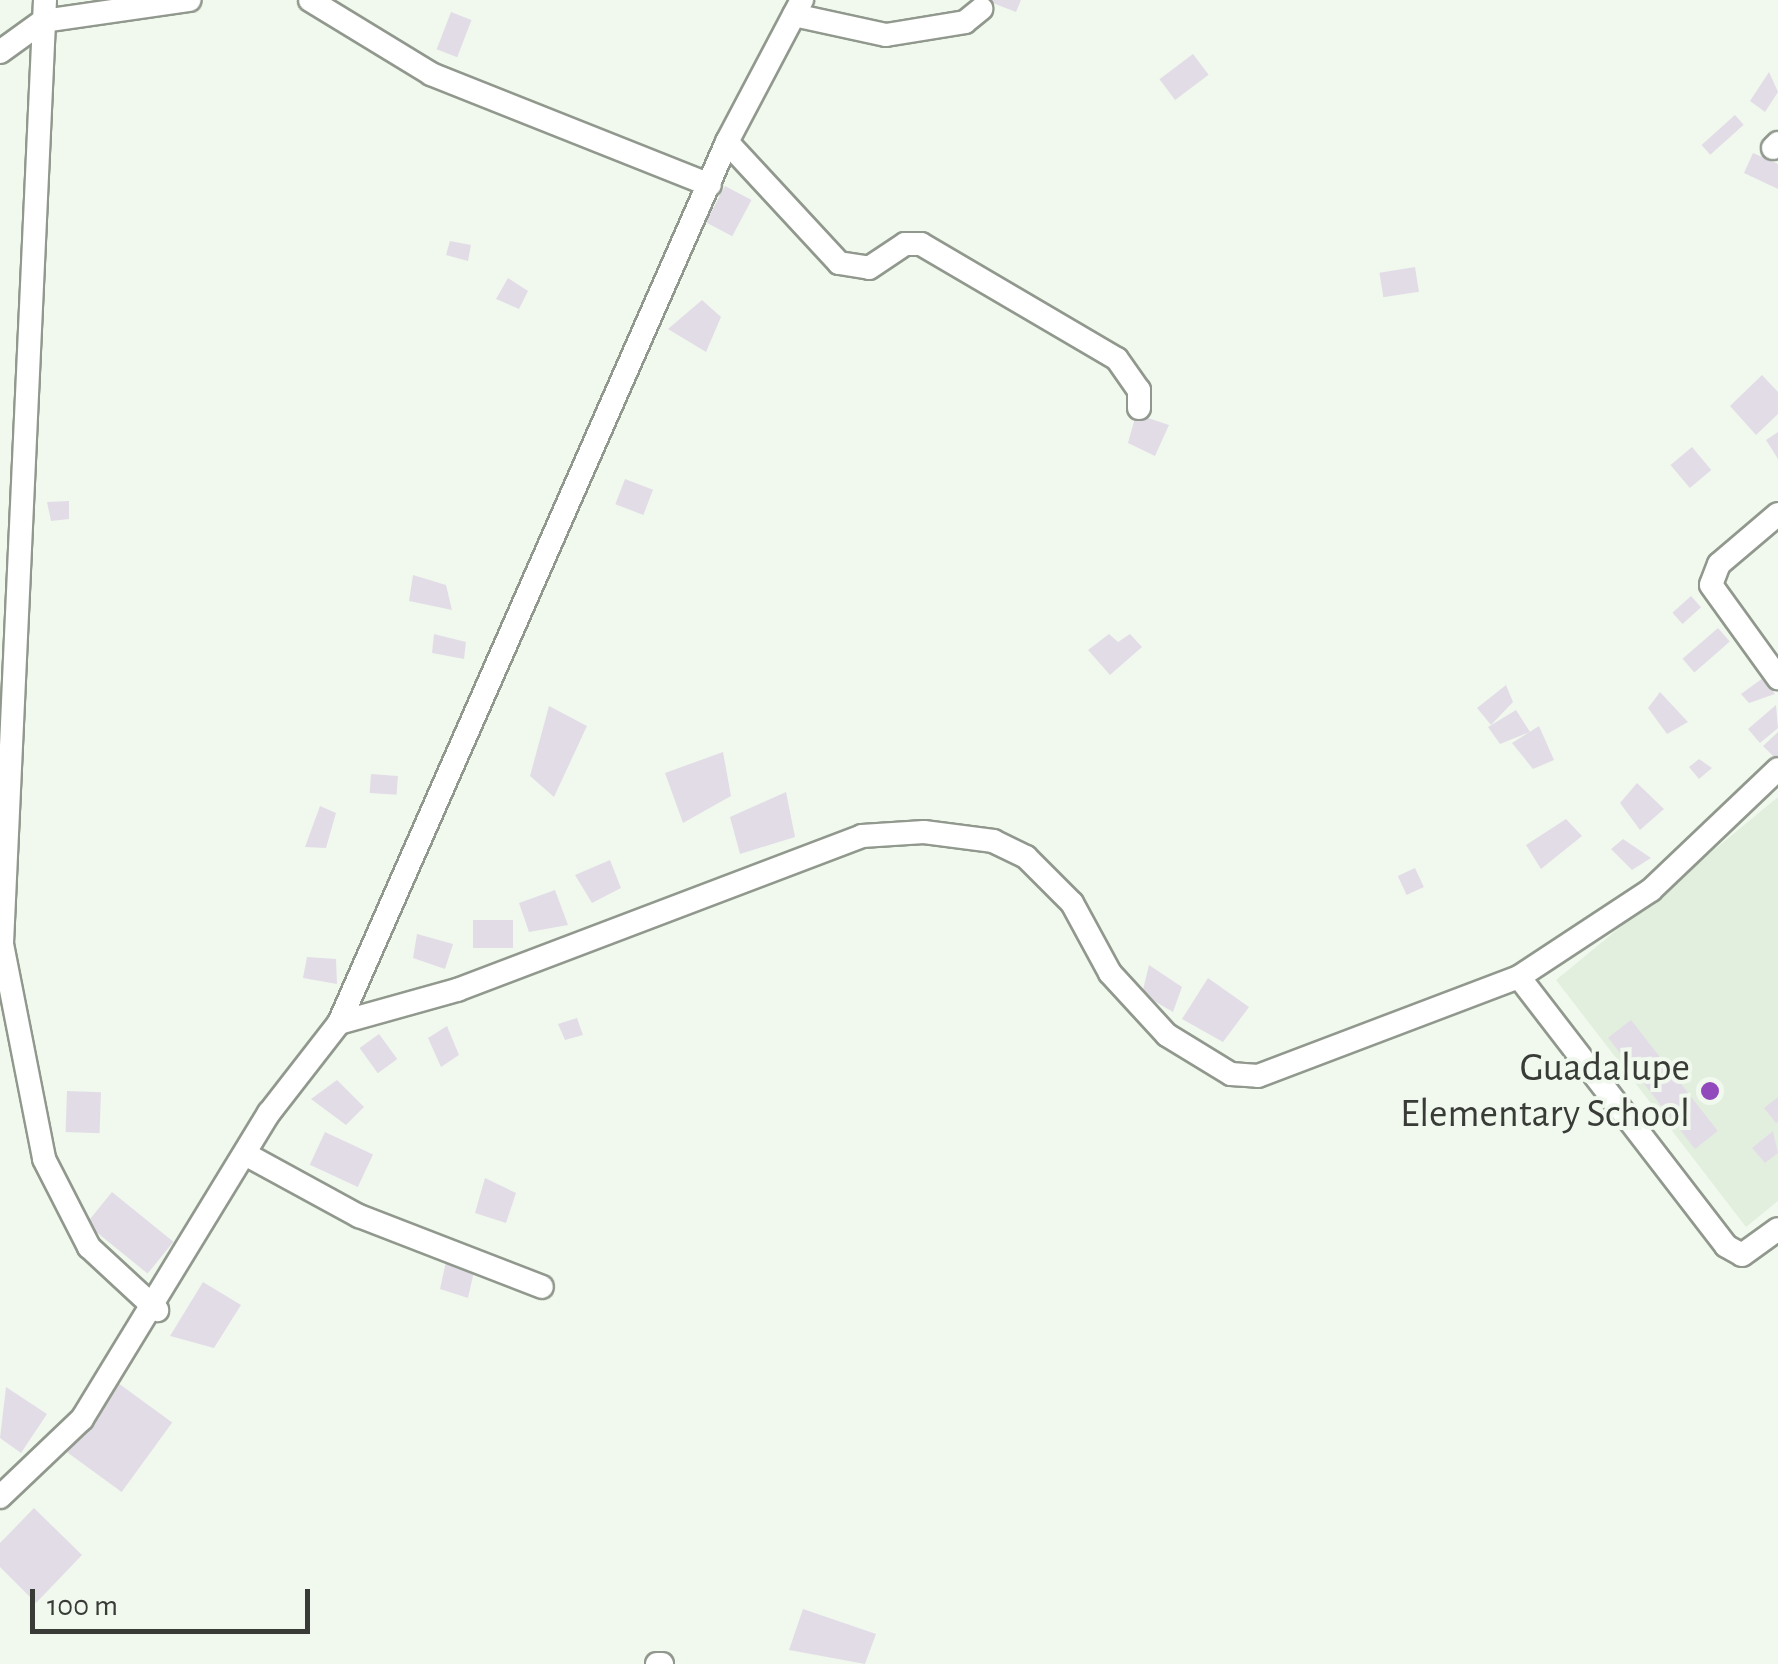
<!DOCTYPE html>
<html>
<head>
<meta charset="utf-8">
<style>
  body { margin:0 }
  #map { position:relative; width:1778px; height:1664px; overflow:hidden; background:#f1f9ee; font-family:"Alegreya Sans",sans-serif }
  div>[style] { position:absolute }
  [style*='--x'] { left:calc(var(--x)*1px); top:calc(var(--y)*1px); width:calc(var(--w)*1px); rotate:calc(var(--a)*1deg) }
  .built>* { inset:0; background:#e3efde }
  .building>* { inset:0; background:#e2dce7; transform-origin:0 0 }
  .roads { filter:drop-shadow(2px 0 #91988d) drop-shadow(-2px 0 #91988d) drop-shadow(0 2px #91988d) drop-shadow(0 -2px #91988d) }
  .minor>* { height:22px; margin:-11px; padding:0 11px; transform-origin:11px; border-radius:11px; background:#fff }
  .dots>* { width:28px; height:28px; translate:-50% -50%; box-sizing:border-box; border:5px solid #f1f9ee; border-radius:50% }
  span { translate:-50% -50%; white-space:nowrap; text-align:center; line-height:1.15; -webkit-text-stroke:8px #f1f9ee; paint-order:stroke }
  .poi-label { font-size:40px; color:#383b36 }
  .right { translate:-100% -50%; text-align:right }
  .scale { position:absolute; left:30px; top:1589px; width:280px; height:45px; box-sizing:border-box; border:5px solid #383b36; border-top:0; padding-left:12px; font-size:30px; line-height:35px; white-space:nowrap; color:#383b36; -webkit-text-stroke:8px #f1f9ee; paint-order:stroke }
</style>
</head>
<body>
<div id="map">
  <div class="built">
    <div style="clip-path:polygon(1778px 797px,1778px 1201px,1746px 1227px,1556px 980px)"></div>
  </div>
  <div class="building">
    <div style="clip-path:polygon(985px 0,1021px 0,1016px 12px)"></div>
    <div style="left:451px;top:12px;width:22px;height:40px;rotate:21deg"></div>
    <div style="left:1193px;top:54px;width:26px;height:42px;rotate:53deg"></div>
    <div style="clip-path:polygon(1769px 72px,1778px 92px,1765px 112px,1750px 101px)"></div>
    <div style="left:1735px;top:115px;width:13px;height:45px;rotate:48deg"></div>
    <div style="clip-path:polygon(1753px 153px,1778px 164px,1778px 189px,1744px 173px)"></div>
    <div style="left:725px;top:186px;width:30px;height:41px;rotate:28deg"></div>
    <div style="clip-path:polygon(450px 241px,471px 245px,468px 261px,446px 255px)"></div>
    <div style="left:1415px;top:267px;width:25px;height:36px;rotate:81deg"></div>
    <div style="clip-path:polygon(508px 278px,528px 291px,519px 309px,496px 299px)"></div>
    <div style="clip-path:polygon(702px 300px,721px 317px,706px 352px,668px 329px)"></div>
    <div style="clip-path:polygon(1762px 375px,1778px 392px,1778px 414px,1756px 435px,1730px 406px)"></div>
    <div style="clip-path:polygon(1136px 414px,1169px 425px,1155px 456px,1128px 443px)"></div>
    <div style="clip-path:polygon(1778px 432px,1778px 459px,1766px 440px)"></div>
    <div style="left:1692px;top:447px;width:30px;height:28px;rotate:50deg"></div>
    <div style="left:625px;top:479px;width:30px;height:27px;rotate:21deg"></div>
    <div style="clip-path:polygon(69px 501px,69px 519px,51px 521px,47px 502px)"></div>
    <div style="clip-path:polygon(413px 575px,446px 585px,452px 610px,409px 601px)"></div>
    <div style="left:1691px;top:596px;width:15px;height:25px;rotate:48deg"></div>
    <div style="left:1718px;top:628px;width:18px;height:47px;rotate:49deg"></div>
    <div style="clip-path:polygon(434px 634px,466px 642px,464px 659px,432px 653px)"></div>
    <div style="clip-path:polygon(1109px 634px,1118px 642px,1130px 634px,1142px 647px,1110px 675px,1088px 650px)"></div>
    <div style="clip-path:polygon(1763px 678px,1775px 694px,1749px 703px,1741px 694px)"></div>
    <div style="clip-path:polygon(1506px 685px,1513px 702px,1491px 725px,1477px 708px)"></div>
    <div style="clip-path:polygon(1660px 692px,1688px 722px,1667px 734px,1648px 708px)"></div>
    <div style="clip-path:polygon(1776px 705px,1778px 728px,1760px 743px,1748px 729px)"></div>
    <div style="clip-path:polygon(549px 706px,587px 726px,554px 797px,530px 776px)"></div>
    <div style="clip-path:polygon(1516px 710px,1530px 732px,1500px 744px,1488px 727px)"></div>
    <div style="clip-path:polygon(1539px 726px,1554px 760px,1533px 769px,1512px 743px)"></div>
    <div style="clip-path:polygon(1778px 732px,1778px 755px,1775px 758px,1763px 746px)"></div>
    <div style="clip-path:polygon(723px 752px,731px 796px,683px 823px,665px 773px)"></div>
    <div style="clip-path:polygon(1699px 759px,1712px 768px,1699px 779px,1689px 767px)"></div>
    <div style="left:371px;top:774px;width:27px;height:19px;rotate:4deg"></div>
    <div style="clip-path:polygon(1637px 783px,1664px 809px,1640px 830px,1620px 803px)"></div>
    <div style="clip-path:polygon(786px 792px,795px 837px,740px 854px,730px 817px)"></div>
    <div style="clip-path:polygon(320px 806px,336px 813px,326px 848px,305px 847px)"></div>
    <div style="clip-path:polygon(1566px 819px,1582px 836px,1541px 869px,1526px 845px)"></div>
    <div style="clip-path:polygon(1623px 839px,1651px 858px,1632px 870px,1611px 849px)"></div>
    <div style="clip-path:polygon(610px 860px,621px 888px,592px 903px,575px 875px)"></div>
    <div style="left:1415px;top:868px;width:21px;height:19px;rotate:65deg"></div>
    <div style="clip-path:polygon(555px 890px,568px 925px,529px 932px,519px 903px)"></div>
    <div style="left:513px;top:920px;width:28px;height:40px;rotate:90deg"></div>
    <div style="clip-path:polygon(417px 934px,453px 944px,445px 969px,413px 958px)"></div>
    <div style="clip-path:polygon(307px 957px,336px 959px,337px 984px,303px 978px)"></div>
    <div style="clip-path:polygon(1149px 965px,1182px 987px,1173px 1012px,1142px 994px)"></div>
    <div style="clip-path:polygon(1208px 978px,1249px 1007px,1223px 1042px,1182px 1019px)"></div>
    <div style="clip-path:polygon(577px 1018px,583px 1035px,565px 1040px,558px 1024px)"></div>
    <div style="left:1631px;top:1020px;width:141px;height:29px;rotate:52deg"></div>
    <div style="clip-path:polygon(447px 1026px,459px 1055px,441px 1067px,428px 1038px)"></div>
    <div style="left:379px;top:1034px;width:31px;height:24px;rotate:54deg"></div>
    <div style="clip-path:polygon(337px 1080px,364px 1107px,346px 1125px,311px 1099px)"></div>
    <div style="left:67px;top:1091px;width:34px;height:41px;rotate:2deg"></div>
    <div style="clip-path:polygon(1778px 1097px,1778px 1122px,1776px 1123px,1764px 1108px)"></div>
    <div style="clip-path:polygon(1773px 1131px,1778px 1153px,1765px 1163px,1752px 1148px)"></div>
    <div style="left:325px;top:1132px;width:53px;height:36px;rotate:25deg"></div>
    <div style="clip-path:polygon(485px 1178px,516px 1193px,506px 1223px,475px 1213px)"></div>
    <div style="left:112px;top:1192px;width:79px;height:41px;rotate:39deg"></div>
    <div style="clip-path:polygon(447px 1257px,475px 1267px,468px 1298px,440px 1289px)"></div>
    <div style="clip-path:polygon(203px 1282px,241px 1305px,214px 1348px,170px 1336px)"></div>
    <div style="left:118px;top:1383px;width:67px;height:86px;rotate:36deg"></div>
    <div style="clip-path:polygon(6px 1387px,47px 1414px,21px 1453px,0 1438px)"></div>
    <div style="clip-path:polygon(34px 1508px,82px 1555px,36px 1603px,0 1567px,0 1543px)"></div>
    <div style="clip-path:polygon(803px 1609px,876px 1634px,865px 1664px,789px 1650px)"></div>
  </div>
  <div class="roads">
    <div class="minor">
      <div style="--x:45;--y:0;--w:945;--a:92.61"></div>
      <div style="--x:2;--y:944;--w:219;--a:78.9"></div>
      <div style="--x:44;--y:1159;--w:99;--a:62.9"></div>
      <div style="--x:89;--y:1247;--w:93;--a:42.8"></div>
      <div style="--x:310;--y:0;--w:142;--a:31.4"></div>
      <div style="--x:431;--y:74;--w:300;--a:21.7"></div>
      <div style="--x:794;--y:15;--w:94;--a:12.3"></div>
      <div style="--x:886;--y:35;--w:80;--a:-9.3"></div>
      <div style="--x:965;--y:22;--w:21;--a:-39"></div>
      <div style="--x:0;--y:52;--w:53;--a:-35.8"></div>
      <div style="--x:43;--y:21;--w:148;--a:-8.2"></div>
      <div style="--x:727;--y:142;--w:165;--a:47.2"></div>
      <div style="--x:839;--y:263;--w:30;--a:9"></div>
      <div style="--x:869;--y:268;--w:43;--a:-33.7"></div>
      <div style="--x:905;--y:244;--w:16;--a:0"></div>
      <div style="--x:921;--y:244;--w:227;--a:30.4"></div>
      <div style="--x:1117;--y:359;--w:38;--a:55"></div>
      <div style="--x:1139;--y:390;--w:18;--a:90"></div>
      <div style="--x:1773;--y:148;--w:7;--a:-45"></div>
      <div style="--x:1778;--y:514;--w:77;--a:139.7"></div>
      <div style="--x:1719;--y:564;--w:22;--a:111"></div>
      <div style="--x:1711;--y:585;--w:115;--a:54.2"></div>
      <div style="--x:1519;--y:977;--w:339;--a:52.4"></div>
      <div style="--x:1726;--y:1246;--w:18;--a:29"></div>
      <div style="--x:1742;--y:1255;--w:44;--a:-35.8"></div>
      <div style="--x:339;--y:1023;--w:123;--a:-15.6"></div>
      <div style="--x:457;--y:990;--w:433;--a:-20.8"></div>
      <div style="--x:862;--y:836;--w:62;--a:-3.7"></div>
      <div style="--x:924;--y:832;--w:70;--a:7.4"></div>
      <div style="--x:993;--y:841;--w:37;--a:26"></div>
      <div style="--x:1026;--y:857;--w:65;--a:45"></div>
      <div style="--x:1072;--y:903;--w:80;--a:61.5"></div>
      <div style="--x:1110;--y:973;--w:84;--a:47.4"></div>
      <div style="--x:1167;--y:1035;--w:75;--a:31.4"></div>
      <div style="--x:1231;--y:1074;--w:27;--a:4"></div>
      <div style="--x:1258;--y:1076;--w:279;--a:-20.8"></div>
      <div style="--x:1519;--y:977;--w:158;--a:-33.4"></div>
      <div style="--x:1651;--y:890;--w:175;--a:-43.6"></div>
      <div style="--x:247;--y:1155;--w:128;--a:28.6"></div>
      <div style="--x:359;--y:1216;--w:196;--a:21.2"></div>
      <div style="--x:0;--y:1497;--w:113;--a:-43.6"></div>
      <div style="--x:82;--y:1419;--w:359;--a:-58.6"></div>
      <div style="--x:269;--y:1113;--w:114;--a:-52.1"></div>
      <div style="--x:339;--y:1023;--w:963;--a:-66.23"></div>
      <div style="--x:727;--y:142;--w:161;--a:-62.2"></div>
      <div style="--x:657;--y:1664;--w:5;--a:0"></div>
    </div>
  </div>
  <div class="dots">
    <div style="left:1710px;top:1091px;background:#9249bc"></div>
  </div>
  <div class="poi-label">
    <span class="right" style="left:1690px;top:1091px">Guadalupe<br>Elementary School</span>
  </div>
  <div class="scale">100 m</div>
</div>
</body>
</html>
